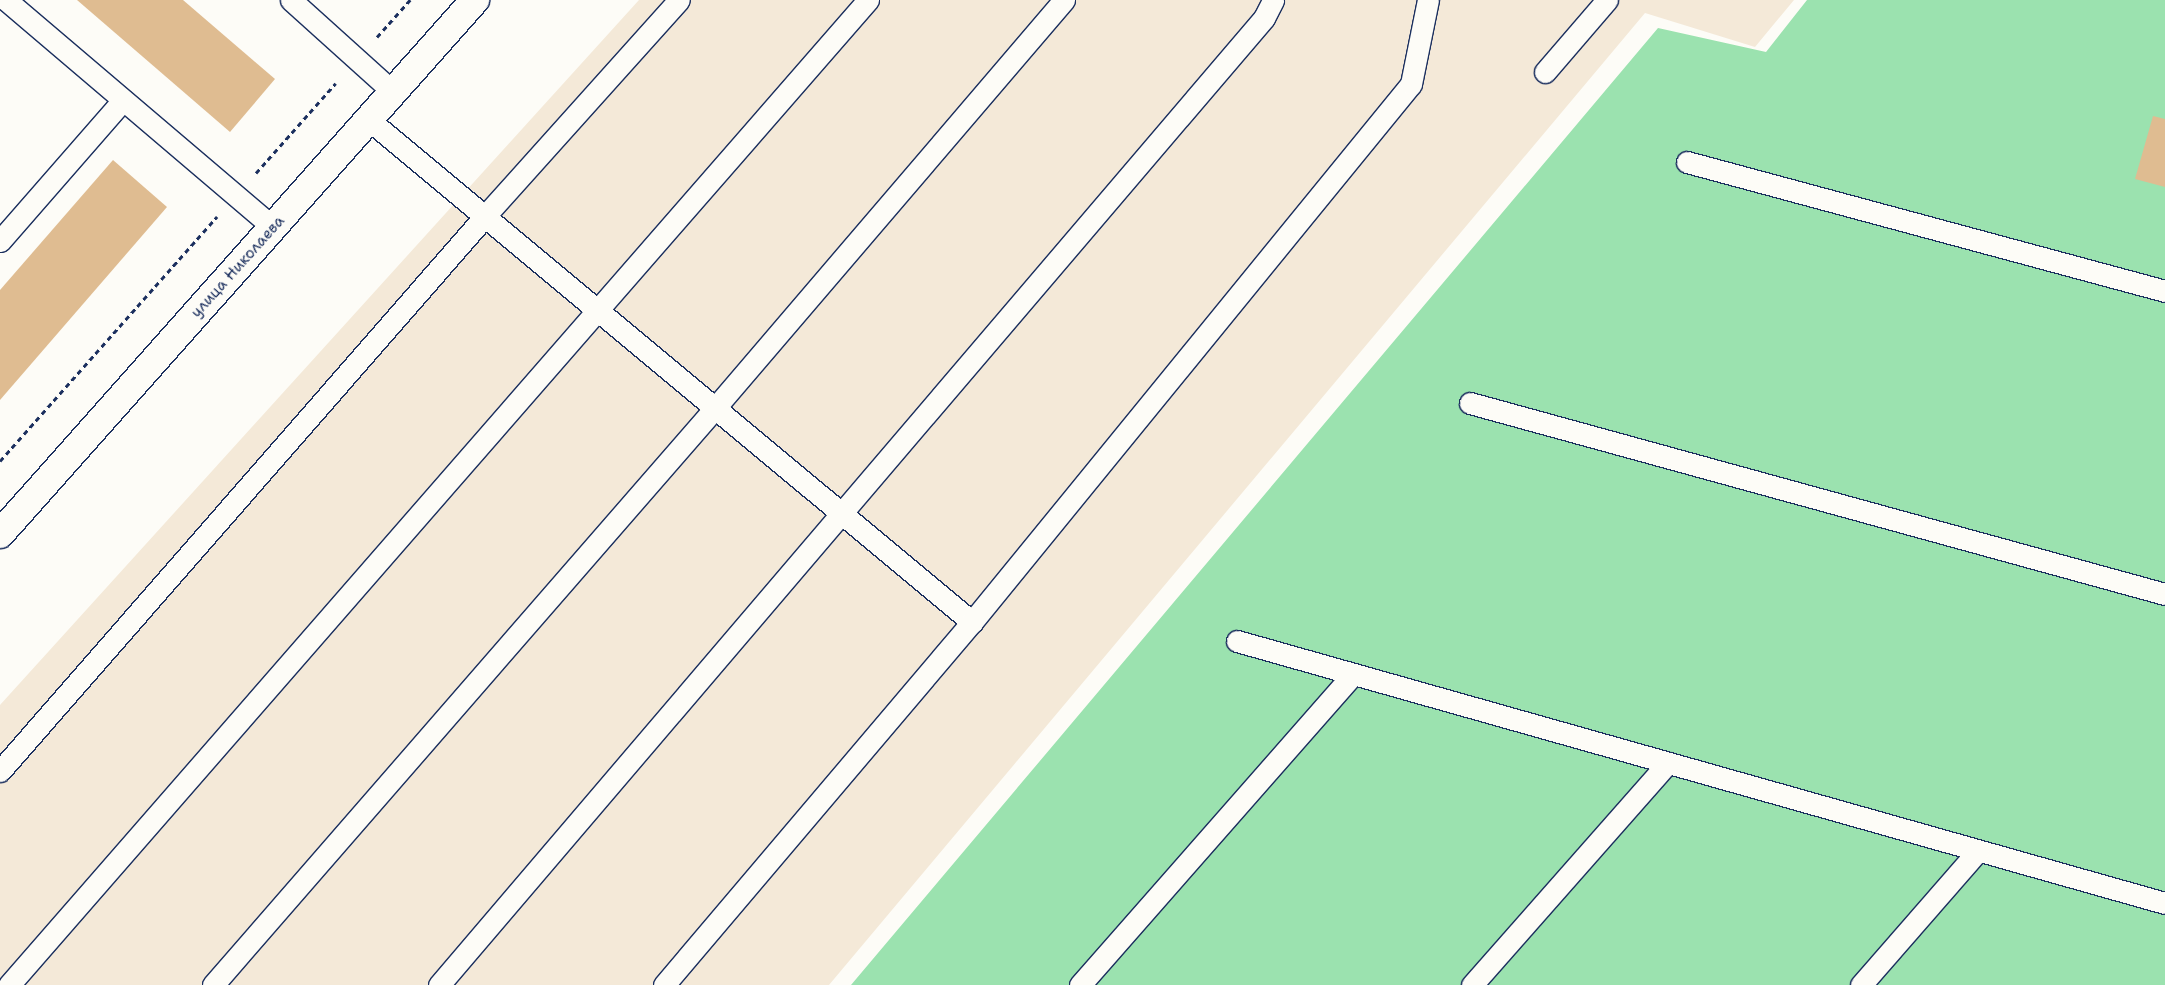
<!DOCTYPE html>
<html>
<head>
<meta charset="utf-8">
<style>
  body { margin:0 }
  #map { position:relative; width:2165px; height:985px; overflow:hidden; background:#fdfcf7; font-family:"Shantell Sans",sans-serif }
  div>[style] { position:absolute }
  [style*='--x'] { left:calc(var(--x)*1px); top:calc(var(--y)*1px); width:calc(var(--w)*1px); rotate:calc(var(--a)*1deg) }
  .built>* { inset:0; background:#f4e9d8 }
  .green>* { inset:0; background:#9be2af }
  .building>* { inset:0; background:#dfbc91 }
  .path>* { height:3px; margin-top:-1.5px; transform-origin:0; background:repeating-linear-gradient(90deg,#1b2f5e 0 5px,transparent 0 9px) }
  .roads { filter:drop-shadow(1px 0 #1b2f5e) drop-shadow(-1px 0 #1b2f5e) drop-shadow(0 1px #1b2f5e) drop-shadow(0 -1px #1b2f5e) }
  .lane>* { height:21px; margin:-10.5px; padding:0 10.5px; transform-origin:10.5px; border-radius:10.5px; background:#fdfcf7 }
  .secondary>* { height:28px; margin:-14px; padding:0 14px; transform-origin:14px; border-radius:14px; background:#fdfcf7 }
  span { translate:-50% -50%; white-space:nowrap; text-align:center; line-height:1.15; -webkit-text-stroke:4.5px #fdfcf7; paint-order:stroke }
  .street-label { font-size:15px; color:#1b2f5e }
</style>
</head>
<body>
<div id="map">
  <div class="built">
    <div style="clip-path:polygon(639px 0,1794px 0,1755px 47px,1645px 13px,829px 985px,0 985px,0 705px)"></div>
  </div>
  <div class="green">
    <div style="clip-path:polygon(1807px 0,2165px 0,2165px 985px,851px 985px,1658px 28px,1766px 52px)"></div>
  </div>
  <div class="building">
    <div style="clip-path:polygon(77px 0,183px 0,275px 79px,230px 132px)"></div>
    <div style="clip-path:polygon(2153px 116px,2165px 119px,2165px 187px,2135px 179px)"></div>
    <div style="clip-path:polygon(113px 160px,167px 207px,0 400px,0 290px)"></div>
  </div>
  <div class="path">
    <div style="--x:377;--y:37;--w:50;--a:-48.3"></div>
    <div style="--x:256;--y:173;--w:120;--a:-48.4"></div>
    <div style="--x:0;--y:461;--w:327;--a:-48.4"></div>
  </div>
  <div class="roads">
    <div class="lane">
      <div style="--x:6;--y:0;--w:350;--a:40.4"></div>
      <div style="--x:291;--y:0;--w:137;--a:42"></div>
      <div style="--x:1545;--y:72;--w:95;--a:-49.3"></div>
      <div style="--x:369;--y:120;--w:785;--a:39.78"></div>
      <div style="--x:1687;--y:162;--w:495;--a:15.1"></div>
      <div style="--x:0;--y:241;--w:187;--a:-48.9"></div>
      <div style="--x:1470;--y:403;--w:721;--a:15.37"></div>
      <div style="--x:1237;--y:641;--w:964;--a:15.77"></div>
      <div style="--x:0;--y:771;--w:737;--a:-48.85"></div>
      <div style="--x:485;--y:216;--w:290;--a:-48.1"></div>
      <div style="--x:9;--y:985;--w:1307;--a:-48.91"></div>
      <div style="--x:213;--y:985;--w:765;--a:-48.98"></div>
      <div style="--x:715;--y:408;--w:537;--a:-49.46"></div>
      <div style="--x:439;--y:985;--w:1271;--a:-49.53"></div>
      <div style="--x:1264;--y:18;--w:20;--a:-63"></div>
      <div style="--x:664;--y:985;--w:476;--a:-49.7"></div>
      <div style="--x:972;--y:622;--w:694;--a:-50.79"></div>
      <div style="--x:1411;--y:84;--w:86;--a:-78.6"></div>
      <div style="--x:1080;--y:985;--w:414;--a:-48.7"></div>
      <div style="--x:1472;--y:985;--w:296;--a:-48.6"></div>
      <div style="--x:1861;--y:985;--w:178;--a:-48.9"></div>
    </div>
    <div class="secondary">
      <div style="--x:0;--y:534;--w:715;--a:-48.35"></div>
    </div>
  </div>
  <div class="street-label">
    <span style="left:238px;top:267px;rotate:-48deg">улица Николаева</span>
  </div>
</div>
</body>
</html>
